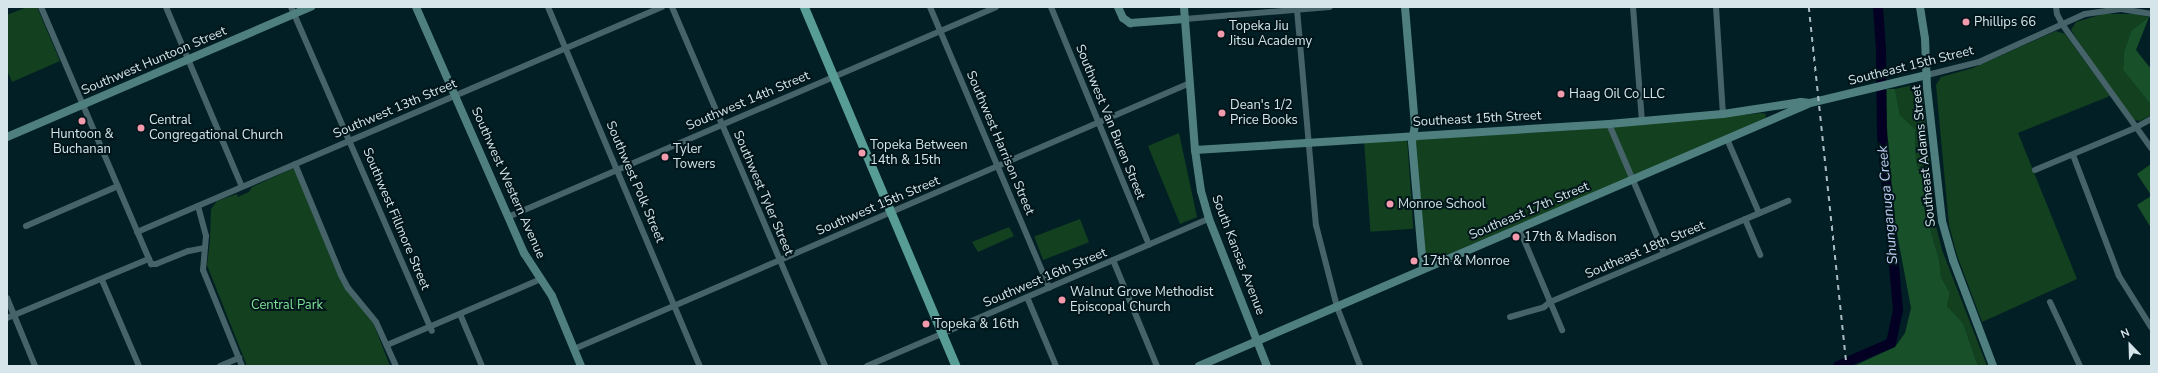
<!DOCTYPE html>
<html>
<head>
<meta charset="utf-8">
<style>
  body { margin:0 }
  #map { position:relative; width:2158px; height:373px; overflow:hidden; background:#021f25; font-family:"Nunito Sans",sans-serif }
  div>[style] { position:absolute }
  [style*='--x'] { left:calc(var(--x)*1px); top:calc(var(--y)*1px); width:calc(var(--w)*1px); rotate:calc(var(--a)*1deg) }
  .green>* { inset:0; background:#134120; transform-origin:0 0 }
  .forest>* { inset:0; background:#185129 }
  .river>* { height:10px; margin:-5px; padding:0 5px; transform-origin:5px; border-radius:5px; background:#030023 }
  .street>* { height:6px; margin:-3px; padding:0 3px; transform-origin:3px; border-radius:3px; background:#466369 }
  .secondary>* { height:8px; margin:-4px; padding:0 4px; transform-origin:4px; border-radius:4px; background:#4f807f }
  .primary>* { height:9px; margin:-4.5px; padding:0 4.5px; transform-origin:4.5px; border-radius:4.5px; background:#579d95 }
  .rail>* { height:1.5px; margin-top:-0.75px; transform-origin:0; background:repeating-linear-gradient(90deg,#a9bcc0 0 5px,transparent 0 10px) }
  .dots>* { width:11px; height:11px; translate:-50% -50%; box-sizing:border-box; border:2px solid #00161b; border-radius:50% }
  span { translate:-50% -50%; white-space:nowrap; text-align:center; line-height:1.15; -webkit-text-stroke:4px #00161b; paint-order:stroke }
  .poi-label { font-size:13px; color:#d5e5e9 }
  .left { translate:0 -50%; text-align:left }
  .street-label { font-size:13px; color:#d5e5e9 }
  .park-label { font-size:13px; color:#7fe196 }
  .water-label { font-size:14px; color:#c4cef6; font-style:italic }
  .frame { position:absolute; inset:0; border:8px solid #d5e5e9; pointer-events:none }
  .north { position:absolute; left:2110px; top:325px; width:40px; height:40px; -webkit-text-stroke:3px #00161b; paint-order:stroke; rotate:337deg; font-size:11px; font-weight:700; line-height:16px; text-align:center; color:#d5e5e9 }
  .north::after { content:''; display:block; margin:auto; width:14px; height:18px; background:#d5e5e9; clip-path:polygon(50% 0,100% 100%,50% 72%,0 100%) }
</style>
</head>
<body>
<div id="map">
  <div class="green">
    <div style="clip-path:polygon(27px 7px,37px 7px,60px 61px,12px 82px,7px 70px,7px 15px)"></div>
    <div style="clip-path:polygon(2103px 14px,2134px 14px,2149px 17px,2131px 31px,2124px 52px,2123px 70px,2151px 105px,2151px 115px,2140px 121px,2130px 119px,2071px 30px,2076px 22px)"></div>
    <div style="clip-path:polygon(2056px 31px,2065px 34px,2110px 96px,2018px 133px,2077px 279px,1982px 322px,1957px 255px,1949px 225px,1936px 85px,1941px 77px,1973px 68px)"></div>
    <div style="clip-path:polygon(1913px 85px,1917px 85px,1923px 95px,1935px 222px,1942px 250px,1987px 366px,1978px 366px,1963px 323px,1947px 306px,1950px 293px,1941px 277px,1939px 259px,1929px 225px,1922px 176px,1916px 162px,1915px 129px,1900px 115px,1895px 89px)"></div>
    <div style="clip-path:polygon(1762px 113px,1766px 114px,1765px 119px,1435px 260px,1429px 259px,1424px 255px,1415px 140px,1606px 128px)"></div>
    <div style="clip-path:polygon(1179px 133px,1197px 217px,1180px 224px,1148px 146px)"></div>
    <div style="left:1407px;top:138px;width:91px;height:43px;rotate:86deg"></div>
    <div style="clip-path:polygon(294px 168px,336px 269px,372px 320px,390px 366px,247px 366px,207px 265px,210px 241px,211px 209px,217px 201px,237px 194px,238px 197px,249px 192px,252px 187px)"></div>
    <div style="left:1080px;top:219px;width:25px;height:49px;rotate:69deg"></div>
    <div style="clip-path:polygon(1009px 227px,1014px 236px,978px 252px,972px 242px)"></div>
  </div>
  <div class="forest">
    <div style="clip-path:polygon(2149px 17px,2136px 50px,2151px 69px,2151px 105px,2123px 70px,2124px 52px,2131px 31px)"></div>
    <div style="clip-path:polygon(1885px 89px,1895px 89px,1900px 115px,1915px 129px,1916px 162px,1922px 176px,1929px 225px,1939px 259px,1941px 277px,1950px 293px,1947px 306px,1963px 323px,1978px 366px,1854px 366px,1895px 347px,1905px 333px,1911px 308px,1891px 201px)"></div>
    <div style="clip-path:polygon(2151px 164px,2151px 195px,2137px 174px)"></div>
    <div style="clip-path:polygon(2151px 196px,2151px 228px,2137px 205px)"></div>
  </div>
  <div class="river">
    <div style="--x:1838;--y:366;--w:58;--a:-23.5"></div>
    <div style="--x:1891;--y:343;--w:34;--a:-78"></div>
    <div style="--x:1898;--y:310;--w:177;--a:-95.2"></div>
    <div style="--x:1882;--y:134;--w:85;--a:-90.7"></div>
    <div style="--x:1881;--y:49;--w:42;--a:-94.1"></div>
  </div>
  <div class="street">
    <div style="--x:41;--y:7;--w:280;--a:66.8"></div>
    <div style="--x:151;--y:264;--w:5;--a:0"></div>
    <div style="--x:156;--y:264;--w:35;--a:-22"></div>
    <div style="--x:189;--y:251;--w:15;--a:-11"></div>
    <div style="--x:166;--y:7;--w:195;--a:67.1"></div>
    <div style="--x:291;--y:7;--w:353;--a:66.5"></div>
    <div style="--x:548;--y:7;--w:390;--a:67.1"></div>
    <div style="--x:672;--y:7;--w:390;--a:66.9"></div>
    <div style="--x:930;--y:7;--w:305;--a:67"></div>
    <div style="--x:1051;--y:7;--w:257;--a:67.6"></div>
    <div style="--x:1633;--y:7;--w:114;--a:85.5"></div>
    <div style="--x:1716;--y:7;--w:107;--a:86.3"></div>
    <div style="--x:2056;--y:7;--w:7;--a:82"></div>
    <div style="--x:2057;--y:14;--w:11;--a:63"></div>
    <div style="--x:2062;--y:24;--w:153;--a:54.3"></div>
    <div style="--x:1297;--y:9;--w:217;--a:85"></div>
    <div style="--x:1316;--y:225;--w:85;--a:75.6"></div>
    <div style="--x:1337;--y:307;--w:63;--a:68.7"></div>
    <div style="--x:1185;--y:19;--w:145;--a:-4.7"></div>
    <div style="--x:1927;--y:75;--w:54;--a:-14"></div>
    <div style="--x:1979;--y:62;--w:116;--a:-24.4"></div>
    <div style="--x:2085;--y:14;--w:36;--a:-8"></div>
    <div style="--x:2121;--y:9;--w:30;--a:9"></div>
    <div style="--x:1609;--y:124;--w:140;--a:66.9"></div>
    <div style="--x:1727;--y:139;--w:81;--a:66.6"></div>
    <div style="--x:2073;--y:155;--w:129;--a:69.2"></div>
    <div style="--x:2119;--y:276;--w:60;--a:57.9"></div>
    <div style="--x:295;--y:164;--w:120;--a:67.5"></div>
    <div style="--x:341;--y:275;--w:15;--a:62"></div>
    <div style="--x:348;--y:288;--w:44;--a:50.5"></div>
    <div style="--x:376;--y:322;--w:48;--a:65.6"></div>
    <div style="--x:2035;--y:170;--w:106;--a:-22.7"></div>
    <div style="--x:2133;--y:129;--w:21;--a:-29"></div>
    <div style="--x:198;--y:206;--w:31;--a:75"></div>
    <div style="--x:206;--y:236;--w:34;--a:95"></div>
    <div style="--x:203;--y:270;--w:104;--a:67.9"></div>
    <div style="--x:508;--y:217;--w:531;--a:-23.28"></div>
    <div style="--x:1745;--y:219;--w:39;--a:67"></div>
    <div style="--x:26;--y:226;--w:100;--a:-23.5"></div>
    <div style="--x:1519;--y:228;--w:111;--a:67.1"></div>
    <div style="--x:137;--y:232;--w:571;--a:-23.2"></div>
    <div style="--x:1113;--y:260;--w:115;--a:67.5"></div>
    <div style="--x:102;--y:280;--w:94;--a:66.7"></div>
    <div style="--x:1027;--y:297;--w:75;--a:67.2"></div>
    <div style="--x:7;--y:298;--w:74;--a:67.6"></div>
    <div style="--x:2050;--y:302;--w:71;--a:64.9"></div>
    <div style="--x:460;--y:314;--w:56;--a:67.1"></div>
    <div style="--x:1510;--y:317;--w:35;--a:-16"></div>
    <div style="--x:1544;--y:307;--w:8;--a:-40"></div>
    <div style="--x:1550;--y:302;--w:259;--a:-23"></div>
    <div style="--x:7;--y:318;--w:154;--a:-22.6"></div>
    <div style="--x:387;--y:345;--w:168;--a:-23.2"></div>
    <div style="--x:574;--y:349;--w:671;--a:-23.36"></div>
    <div style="--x:220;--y:366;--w:21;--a:-23"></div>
    <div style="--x:867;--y:366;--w:372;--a:-23.3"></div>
  </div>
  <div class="secondary">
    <div style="--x:416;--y:7;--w:269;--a:66.3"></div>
    <div style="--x:524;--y:253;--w:51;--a:56.9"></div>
    <div style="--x:552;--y:296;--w:76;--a:67.5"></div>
    <div style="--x:1118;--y:7;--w:12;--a:66"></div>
    <div style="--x:1123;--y:18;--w:9;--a:36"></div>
    <div style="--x:1130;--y:23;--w:55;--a:-4.2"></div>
    <div style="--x:1184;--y:7;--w:143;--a:85.6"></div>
    <div style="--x:1195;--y:150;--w:41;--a:81.7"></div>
    <div style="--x:1201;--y:191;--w:29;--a:74"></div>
    <div style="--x:1209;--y:219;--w:158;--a:68.5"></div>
    <div style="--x:1405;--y:7;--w:118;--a:85.2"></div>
    <div style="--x:1415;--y:125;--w:17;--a:100"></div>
    <div style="--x:1412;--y:142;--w:127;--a:85"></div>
    <div style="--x:1920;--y:7;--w:32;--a:81"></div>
    <div style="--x:1925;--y:39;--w:48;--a:87.6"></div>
    <div style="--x:1927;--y:87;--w:135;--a:83.6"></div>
    <div style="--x:1942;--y:221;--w:41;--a:74.2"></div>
    <div style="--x:1953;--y:260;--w:113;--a:69.3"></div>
    <div style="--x:7;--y:137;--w:331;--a:-23.2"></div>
    <div style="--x:1195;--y:150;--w:415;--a:-3.6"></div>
    <div style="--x:1609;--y:124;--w:114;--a:-5"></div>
    <div style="--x:1723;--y:114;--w:79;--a:-8.7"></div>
    <div style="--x:1801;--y:102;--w:9;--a:6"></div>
    <div style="--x:1810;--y:103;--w:120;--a:-13.5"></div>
    <div style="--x:1199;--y:366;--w:663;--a:-23.28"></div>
  </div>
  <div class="primary">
    <div style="--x:804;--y:7;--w:390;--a:67.1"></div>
  </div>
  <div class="rail">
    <div style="--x:1809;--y:7;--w:361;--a:84"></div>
  </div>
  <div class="dots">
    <div style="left:1966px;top:22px;background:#f39aac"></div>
    <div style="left:1221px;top:34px;background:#f39aac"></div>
    <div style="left:1561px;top:94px;background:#f39aac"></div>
    <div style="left:1222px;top:113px;background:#f39aac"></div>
    <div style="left:82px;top:121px;background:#f39aac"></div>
    <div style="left:141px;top:128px;background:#f39aac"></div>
    <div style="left:862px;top:153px;background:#f39aac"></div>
    <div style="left:665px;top:157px;background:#f39aac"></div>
    <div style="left:1390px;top:204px;background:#f39aac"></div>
    <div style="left:1516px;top:237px;background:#f39aac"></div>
    <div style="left:1414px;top:261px;background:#f39aac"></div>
    <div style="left:1062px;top:300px;background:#f39aac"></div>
    <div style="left:926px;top:324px;background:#f39aac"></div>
  </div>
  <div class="poi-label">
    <span class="left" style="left:1974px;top:22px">Phillips 66</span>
    <span class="left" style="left:1229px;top:34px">Topeka Jiu<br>Jitsu Academy</span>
    <span class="left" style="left:1569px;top:94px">Haag Oil Co LLC</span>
    <span class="left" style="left:1230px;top:113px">Dean's 1/2<br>Price Books</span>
    <span class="left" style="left:149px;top:128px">Central<br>Congregational Church</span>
    <span style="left:82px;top:142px">Huntoon &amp;<br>Buchanan</span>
    <span class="left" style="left:870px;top:153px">Topeka Between<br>14th &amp; 15th</span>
    <span class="left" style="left:673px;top:157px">Tyler<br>Towers</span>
    <span class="left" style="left:1398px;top:204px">Monroe School</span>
    <span class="left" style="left:1524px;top:237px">17th &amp; Madison</span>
    <span class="left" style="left:1422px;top:261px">17th &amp; Monroe</span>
    <span class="left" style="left:1070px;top:300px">Walnut Grove Methodist<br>Episcopal Church</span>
    <span class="left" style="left:934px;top:324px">Topeka &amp; 16th</span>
  </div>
  <div class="street-label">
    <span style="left:154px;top:61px;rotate:-23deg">Southwest Huntoon Street</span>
    <span style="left:1911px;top:66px;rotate:-14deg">Southeast 15th Street</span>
    <span style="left:748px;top:101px;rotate:-23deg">Southwest 14th Street</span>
    <span style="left:395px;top:109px;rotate:-23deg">Southwest 13th Street</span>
    <span style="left:1477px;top:119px;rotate:-3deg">Southeast 15th Street</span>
    <span style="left:1110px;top:122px;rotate:68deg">Southwest Van Buren Street</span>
    <span style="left:1000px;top:143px;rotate:67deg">Southwest Harrison Street</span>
    <span style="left:1924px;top:156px;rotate:-96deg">Southeast Adams Street</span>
    <span style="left:635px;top:182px;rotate:67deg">Southwest Polk Street</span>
    <span style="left:508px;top:183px;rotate:66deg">Southwest Western Avenue</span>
    <span style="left:763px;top:193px;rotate:67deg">Southwest Tyler Street</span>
    <span style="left:878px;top:206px;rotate:-23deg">Southwest 15th Street</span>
    <span style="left:1529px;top:211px;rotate:-23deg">Southeast 17th Street</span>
    <span style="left:396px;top:219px;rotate:67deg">Southwest Fillmore Street</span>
    <span style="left:1645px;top:250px;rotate:-23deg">Southeast 18th Street</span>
    <span style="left:1238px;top:255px;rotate:69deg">South Kansas Avenue</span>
    <span style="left:1045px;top:278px;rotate:-23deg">Southwest 16th Street</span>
  </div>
  <div class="park-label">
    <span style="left:287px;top:305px">Central Park</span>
  </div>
  <div class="water-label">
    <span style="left:1888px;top:205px;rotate:-95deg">Shunganuga Creek</span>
  </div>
  <div class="frame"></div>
  <div class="north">N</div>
</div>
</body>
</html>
